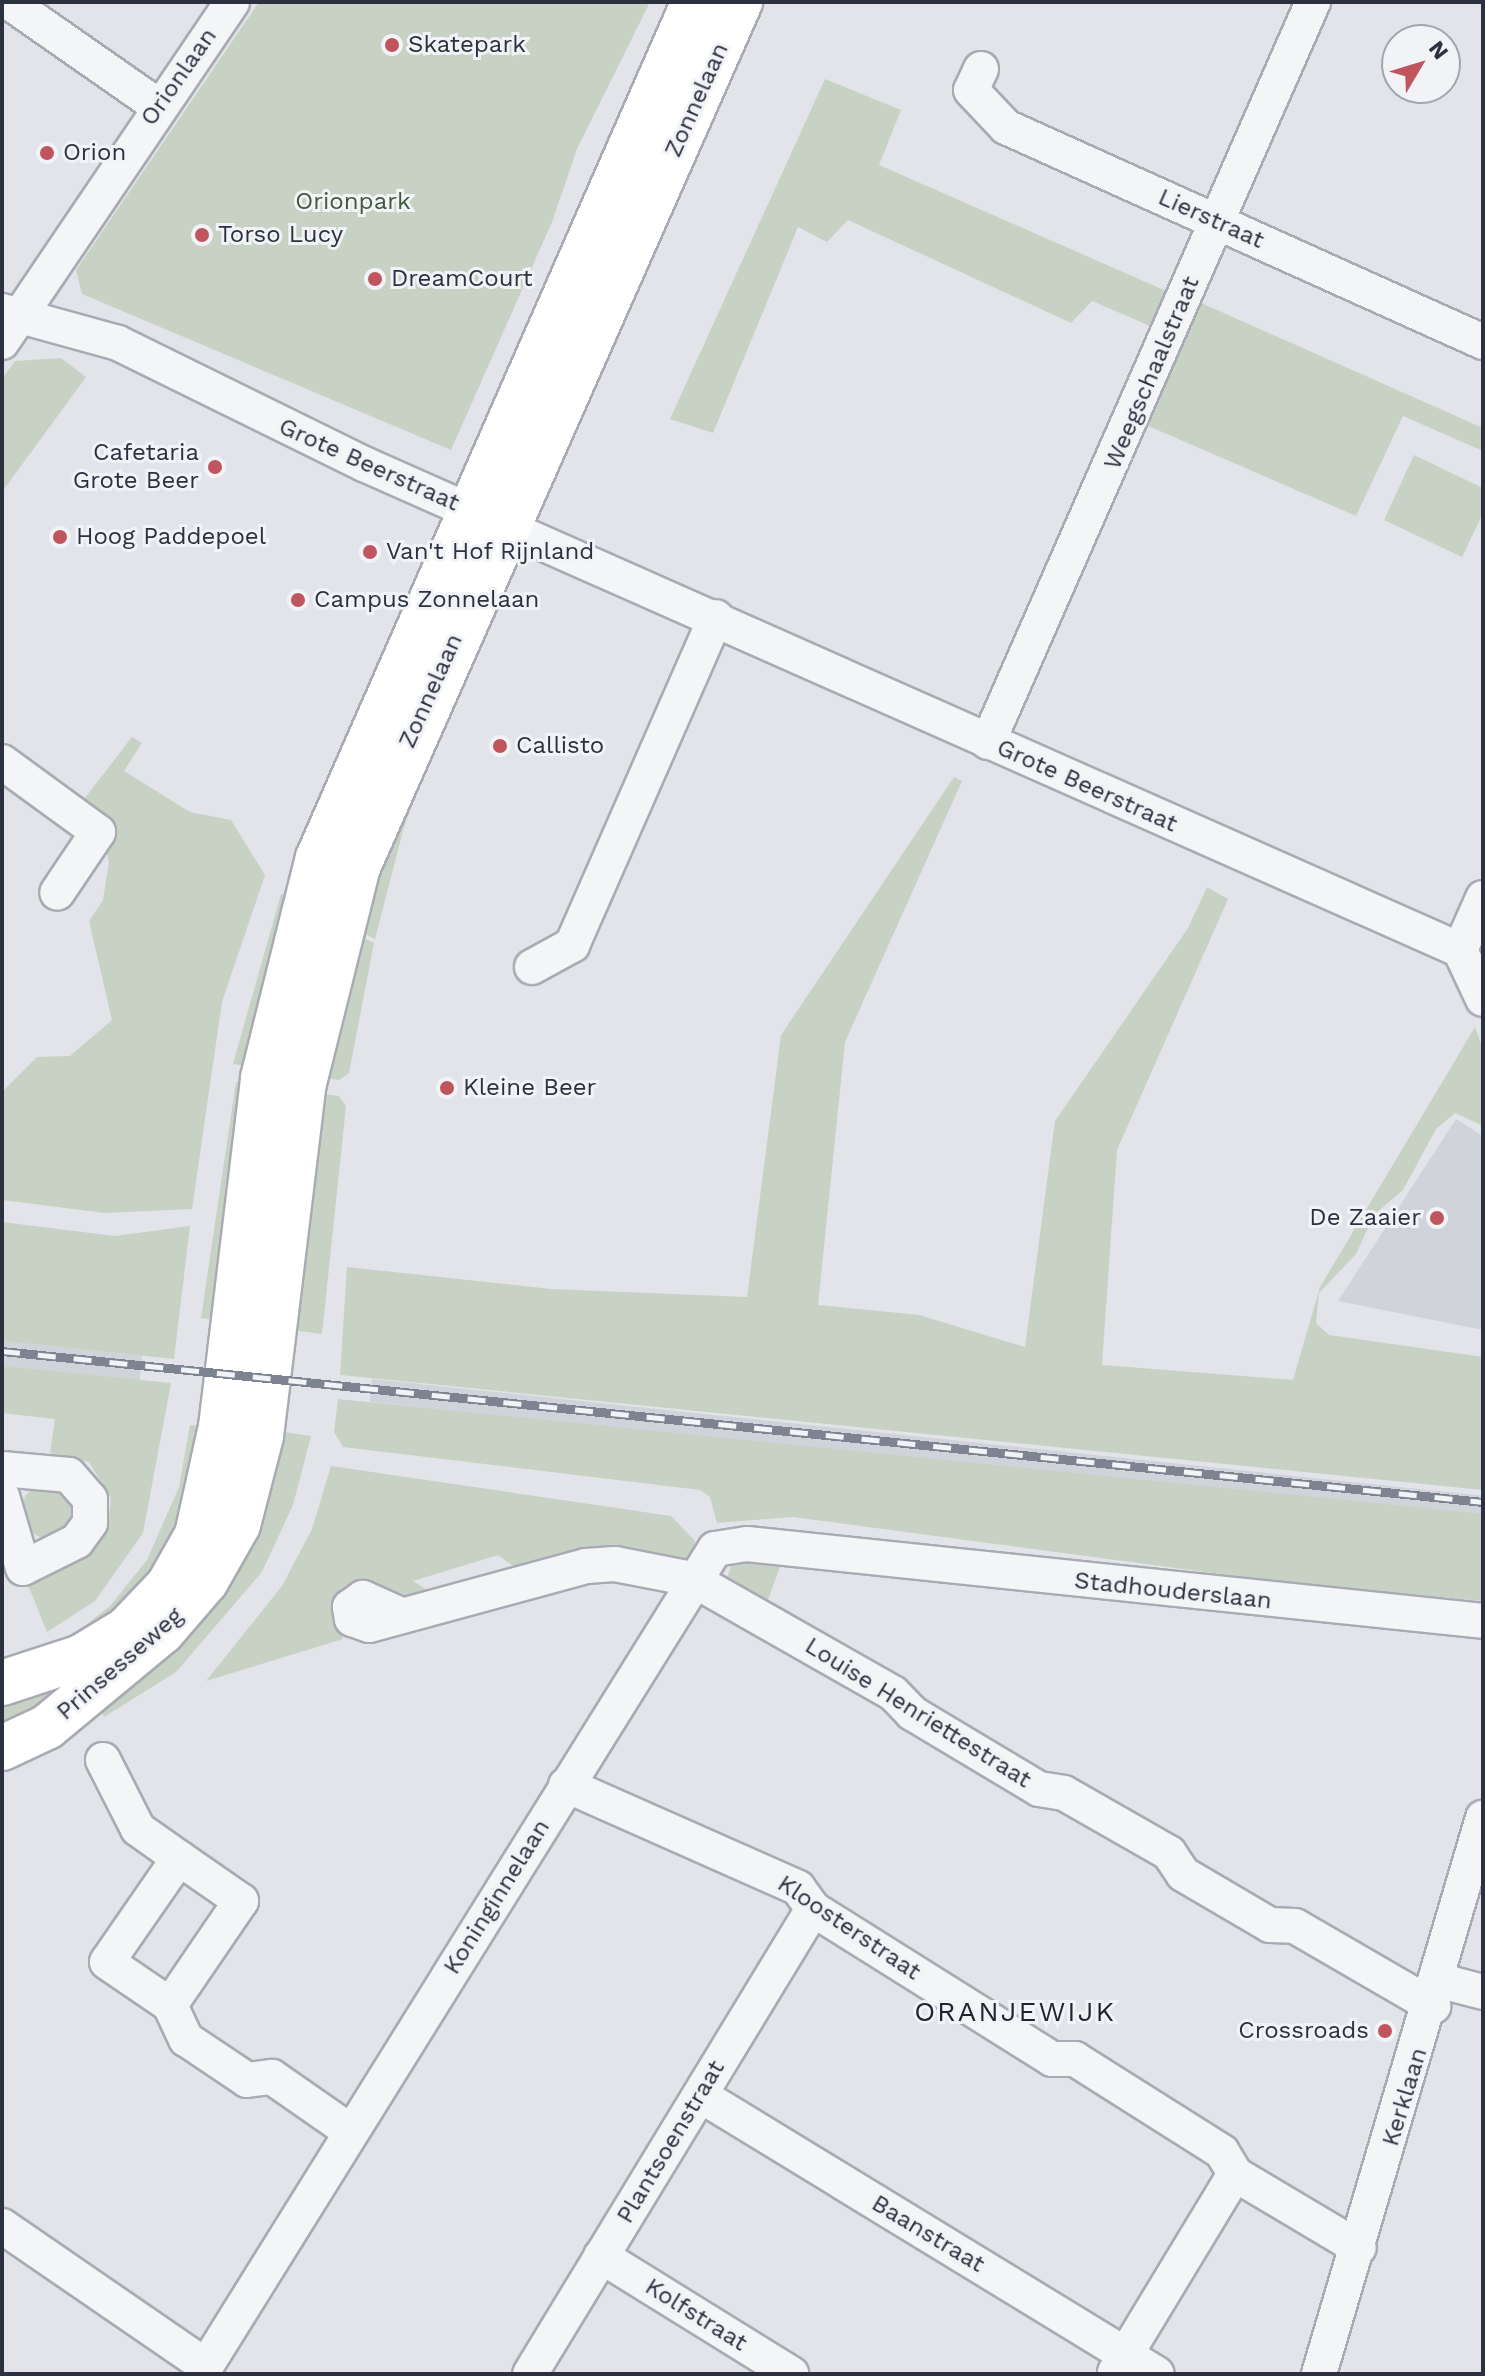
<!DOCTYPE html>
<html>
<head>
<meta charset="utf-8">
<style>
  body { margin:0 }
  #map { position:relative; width:1485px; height:2376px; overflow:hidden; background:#e2e4e9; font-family:"Work Sans",sans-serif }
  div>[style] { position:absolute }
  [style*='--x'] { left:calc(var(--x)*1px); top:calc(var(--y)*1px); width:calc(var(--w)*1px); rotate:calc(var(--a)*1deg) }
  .built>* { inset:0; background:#d0d3da; transform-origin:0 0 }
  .green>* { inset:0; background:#c7d2c4 }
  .round { border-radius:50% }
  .roads { filter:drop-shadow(2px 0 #a8abb3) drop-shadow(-2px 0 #a8abb3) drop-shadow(0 2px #a8abb3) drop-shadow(0 -2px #a8abb3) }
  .street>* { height:34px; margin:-17px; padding:0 17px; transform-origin:17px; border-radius:17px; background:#f4f5f7 }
  .secondary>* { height:44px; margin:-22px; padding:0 22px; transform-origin:22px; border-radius:22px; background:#fff }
  .rail>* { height:9px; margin-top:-4.5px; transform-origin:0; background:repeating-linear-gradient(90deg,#f1f3f6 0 18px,#7d8391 0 36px); box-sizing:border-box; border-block:2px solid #7d8391 }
  .dots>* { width:22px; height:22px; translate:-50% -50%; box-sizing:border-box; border:4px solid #f1f3f6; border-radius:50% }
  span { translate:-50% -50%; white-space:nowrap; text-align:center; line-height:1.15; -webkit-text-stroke:6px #f1f3f6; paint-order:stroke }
  .poi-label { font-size:24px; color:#2c313f }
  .left { translate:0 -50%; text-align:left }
  .right { translate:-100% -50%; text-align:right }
  .street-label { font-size:24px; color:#2c313f }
  .park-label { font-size:24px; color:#3e593b }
  .quarter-label { font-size:28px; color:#1e2330; letter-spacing:2px }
  .frame { position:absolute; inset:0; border:4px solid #2c313f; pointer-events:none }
  .north { position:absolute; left:1381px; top:24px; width:80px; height:80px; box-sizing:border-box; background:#f1f3f6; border:2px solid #a2a5ad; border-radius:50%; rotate:52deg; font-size:22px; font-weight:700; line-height:32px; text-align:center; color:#2c313f }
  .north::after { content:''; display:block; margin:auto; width:28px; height:36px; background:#c0555d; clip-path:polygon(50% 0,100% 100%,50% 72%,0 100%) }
</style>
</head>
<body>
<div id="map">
  <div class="built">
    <div style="clip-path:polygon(1456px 1119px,1483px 1136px,1483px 1330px,1338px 1301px)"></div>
    <div style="left:2px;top:1341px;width:141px;height:25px;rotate:6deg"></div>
    <div style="left:372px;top:1379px;width:1117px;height:23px;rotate:6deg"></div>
  </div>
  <div class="green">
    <div style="clip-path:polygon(259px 2px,650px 2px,577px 149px,552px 222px,451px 450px,82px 294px,76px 270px)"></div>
    <div style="clip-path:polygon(825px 79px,901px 110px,879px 165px,1173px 294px,1157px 329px,1092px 301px,1071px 323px,848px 220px,827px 242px,798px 227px,713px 433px,670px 419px)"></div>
    <div style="clip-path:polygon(1199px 302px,1483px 428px,1483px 451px,1403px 416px,1356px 516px,1146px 425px)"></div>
    <div style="clip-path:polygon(61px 358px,86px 377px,2px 492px,2px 379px,15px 361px)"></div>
    <div style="clip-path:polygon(1414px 455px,1483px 488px,1483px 513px,1462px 557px,1384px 520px)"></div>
    <div style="clip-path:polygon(132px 737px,142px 743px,124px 771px,190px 812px,231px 820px,265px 875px,222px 1002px,192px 1209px,105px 1213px,2px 1200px,2px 1092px,37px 1057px,70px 1056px,112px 1020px,89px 921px,103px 900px,109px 862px,100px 826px,81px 803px)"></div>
    <div style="clip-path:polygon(435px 741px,404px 827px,375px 939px,349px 925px)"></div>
    <div style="clip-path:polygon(954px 777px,962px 781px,845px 1042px,818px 1305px,919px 1315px,1025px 1347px,1055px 1121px,1188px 928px,1207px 887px,1228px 899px,1117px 1150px,1102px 1365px,1293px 1380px,1320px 1287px,1475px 1027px,1483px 1049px,1483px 1126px,1455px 1113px,1436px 1129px,1403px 1190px,1374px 1215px,1356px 1254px,1319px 1293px,1316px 1323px,1329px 1335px,1483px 1357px,1483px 1490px,340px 1375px,347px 1267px,551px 1289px,747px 1297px,781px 1035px)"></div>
    <div style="clip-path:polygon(281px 894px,295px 901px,256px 1067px,233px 1064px)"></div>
    <div style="clip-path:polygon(347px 930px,374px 943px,349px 1073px,339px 1080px,314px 1076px)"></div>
    <div style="clip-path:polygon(236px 1082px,253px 1084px,226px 1321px,201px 1318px)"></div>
    <div style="clip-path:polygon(311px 1092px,339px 1096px,346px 1106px,322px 1334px,284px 1329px)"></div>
    <div style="clip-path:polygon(2px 1222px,115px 1236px,190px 1226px,174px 1359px,2px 1341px)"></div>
    <div style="clip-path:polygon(2px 1366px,171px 1383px,143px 1533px,95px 1601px,47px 1632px,28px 1585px,94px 1548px,108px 1525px,111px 1498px,89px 1462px,50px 1453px,55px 1419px,2px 1413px)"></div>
    <div style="clip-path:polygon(338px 1399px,1483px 1514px,1483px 1601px,1282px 1582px,793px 1517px,717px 1523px,710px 1497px,700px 1490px,343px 1447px,334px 1432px)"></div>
    <div style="clip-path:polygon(190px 1425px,214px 1428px,209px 1453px,149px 1597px,64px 1642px,110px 1606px,147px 1560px,179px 1487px)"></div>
    <div style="clip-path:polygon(271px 1430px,311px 1436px,293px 1505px,262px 1572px,176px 1672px,104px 1717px,94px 1698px)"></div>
    <div style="clip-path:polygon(331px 1466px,671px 1516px,695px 1541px,692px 1558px,517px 1569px,498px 1555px,413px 1581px,436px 1596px,422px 1600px,361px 1581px,332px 1608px,343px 1639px,206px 1681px,282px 1586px,312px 1529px)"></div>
    <div class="round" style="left:21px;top:1484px;width:54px;height:54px"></div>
    <div style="clip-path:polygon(733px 1561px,780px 1567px,768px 1600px,727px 1578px)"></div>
    <div style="clip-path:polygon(53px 1676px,66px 1702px,2px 1740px,2px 1692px)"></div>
  </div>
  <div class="roads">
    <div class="street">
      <div style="--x:9;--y:2;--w:182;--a:34.9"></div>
      <div style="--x:981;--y:69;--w:23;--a:115"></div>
      <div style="--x:971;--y:90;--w:51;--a:46.6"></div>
      <div style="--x:1006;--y:127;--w:523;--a:24.26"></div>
      <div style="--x:2;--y:311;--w:120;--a:15.4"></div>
      <div style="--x:118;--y:343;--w:274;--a:26.2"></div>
      <div style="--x:364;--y:464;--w:1199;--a:23.91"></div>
      <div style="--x:2;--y:342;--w:410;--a:-55.9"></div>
      <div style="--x:988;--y:742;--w:808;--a:-66.29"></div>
      <div style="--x:2;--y:762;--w:119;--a:36.1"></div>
      <div style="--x:98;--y:832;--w:73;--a:123.9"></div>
      <div style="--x:1460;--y:950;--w:57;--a:-66.1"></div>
      <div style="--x:1460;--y:950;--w:54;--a:64.9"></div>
      <div style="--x:532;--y:967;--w:46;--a:-28.8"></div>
      <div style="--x:572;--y:945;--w:358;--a:-66.3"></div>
      <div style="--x:2;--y:1469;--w:67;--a:5.1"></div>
      <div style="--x:69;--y:1475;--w:32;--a:49"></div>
      <div style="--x:90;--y:1499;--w:24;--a:90"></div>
      <div style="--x:90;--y:1523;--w:22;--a:126"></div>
      <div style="--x:77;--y:1541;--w:60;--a:153.4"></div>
      <div style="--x:23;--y:1568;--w:75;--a:-106.3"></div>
      <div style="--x:401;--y:1615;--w:42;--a:-155.9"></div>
      <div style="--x:363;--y:1598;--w:16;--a:145"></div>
      <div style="--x:350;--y:1607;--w:12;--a:81"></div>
      <div style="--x:352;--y:1619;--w:18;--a:19"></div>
      <div style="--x:369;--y:1625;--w:225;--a:-15.2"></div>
      <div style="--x:586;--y:1566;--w:29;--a:-4"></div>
      <div style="--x:615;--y:1564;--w:78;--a:11"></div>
      <div style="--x:692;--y:1579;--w:231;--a:29.6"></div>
      <div style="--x:893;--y:1693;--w:28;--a:46"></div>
      <div style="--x:912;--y:1713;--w:148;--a:30.9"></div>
      <div style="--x:1039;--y:1789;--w:25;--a:9"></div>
      <div style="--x:1064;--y:1793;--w:121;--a:29.7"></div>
      <div style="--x:1169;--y:1853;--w:25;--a:56"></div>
      <div style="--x:1183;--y:1874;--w:101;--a:30.4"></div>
      <div style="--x:1270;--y:1925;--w:25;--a:2"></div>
      <div style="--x:1295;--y:1926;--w:160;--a:30.1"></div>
      <div style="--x:103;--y:1760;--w:77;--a:63.1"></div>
      <div style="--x:138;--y:1829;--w:50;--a:35.3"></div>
      <div style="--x:566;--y:1785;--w:254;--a:23.9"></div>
      <div style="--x:798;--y:1888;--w:26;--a:54"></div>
      <div style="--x:813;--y:1909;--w:282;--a:32.1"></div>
      <div style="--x:1052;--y:2059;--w:23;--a:0"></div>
      <div style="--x:1075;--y:2059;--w:174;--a:32.3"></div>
      <div style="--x:1222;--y:2152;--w:26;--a:59"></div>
      <div style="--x:1235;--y:2174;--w:144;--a:30.8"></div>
      <div style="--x:1441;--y:1981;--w:43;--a:14.7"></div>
      <div style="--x:170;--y:2005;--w:126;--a:-55.7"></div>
      <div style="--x:241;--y:1901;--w:75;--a:-145.3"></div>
      <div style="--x:179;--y:1858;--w:126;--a:124.7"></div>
      <div style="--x:107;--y:1962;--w:76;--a:34.3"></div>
      <div style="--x:170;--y:2005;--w:38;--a:65"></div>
      <div style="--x:186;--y:2039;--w:73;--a:33.9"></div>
      <div style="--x:247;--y:2080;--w:25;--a:-7"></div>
      <div style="--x:272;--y:2077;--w:96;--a:34.8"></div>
      <div style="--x:700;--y:2095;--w:535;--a:31.4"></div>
      <div style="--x:2;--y:2226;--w:247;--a:34.5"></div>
      <div style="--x:601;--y:2256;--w:224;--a:31.8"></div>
      <div style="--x:1115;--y:2372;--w:232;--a:-58.8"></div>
      <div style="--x:201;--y:2374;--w:972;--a:-58.08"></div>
      <div style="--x:715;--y:1549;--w:32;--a:-9"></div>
      <div style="--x:747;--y:1544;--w:740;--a:5.97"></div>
      <div style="--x:530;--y:2374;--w:544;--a:-58.68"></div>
      <div style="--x:1319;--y:2374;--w:580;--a:-73.57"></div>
    </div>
    <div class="secondary">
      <div style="--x:2;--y:1683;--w:83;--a:-18.2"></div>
      <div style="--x:81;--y:1657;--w:54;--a:-31.3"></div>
      <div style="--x:127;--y:1629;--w:59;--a:-46.4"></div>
      <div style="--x:168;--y:1586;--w:59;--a:-60.4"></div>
      <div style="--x:197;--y:1535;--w:111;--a:-77.5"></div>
      <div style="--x:221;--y:1427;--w:352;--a:-83.1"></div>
      <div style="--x:263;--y:1078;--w:227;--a:-76"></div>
      <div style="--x:318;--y:858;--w:935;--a:-66.29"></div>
      <div style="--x:2;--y:1748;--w:50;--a:-25"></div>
      <div style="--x:47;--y:1727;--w:149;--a:-39.6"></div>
      <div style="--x:162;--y:1632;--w:67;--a:-49.2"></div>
      <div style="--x:206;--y:1581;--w:64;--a:-60.3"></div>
      <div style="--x:238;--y:1525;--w:92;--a:-75.5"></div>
      <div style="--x:261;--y:1436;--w:356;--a:-83.1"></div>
      <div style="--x:304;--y:1083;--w:223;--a:-76"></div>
      <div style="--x:358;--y:867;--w:946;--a:-66.17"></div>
    </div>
  </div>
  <div class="rail">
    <div style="--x:2;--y:1351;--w:1489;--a:5.82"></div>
  </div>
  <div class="dots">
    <div style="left:392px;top:45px;background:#c0555d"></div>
    <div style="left:47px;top:153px;background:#c0555d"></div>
    <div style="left:202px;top:235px;background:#c0555d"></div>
    <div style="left:375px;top:279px;background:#c0555d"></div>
    <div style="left:215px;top:467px;background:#c0555d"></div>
    <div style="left:60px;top:537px;background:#c0555d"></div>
    <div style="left:370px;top:552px;background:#c0555d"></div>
    <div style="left:298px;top:600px;background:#c0555d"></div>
    <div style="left:500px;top:746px;background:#c0555d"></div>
    <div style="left:447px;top:1088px;background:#c0555d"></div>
    <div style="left:1437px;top:1218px;background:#c0555d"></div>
    <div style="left:1385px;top:2031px;background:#c0555d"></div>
  </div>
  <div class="poi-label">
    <span class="left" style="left:408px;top:45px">Skatepark</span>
    <span class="left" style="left:63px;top:153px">Orion</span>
    <span class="left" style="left:218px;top:235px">Torso Lucy</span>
    <span class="left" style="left:391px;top:279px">DreamCourt</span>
    <span class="right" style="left:199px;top:467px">Cafetaria<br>Grote Beer</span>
    <span class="left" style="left:76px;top:537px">Hoog Paddepoel</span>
    <span class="left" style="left:386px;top:552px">Van't Hof Rijnland</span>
    <span class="left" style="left:314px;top:600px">Campus Zonnelaan</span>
    <span class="left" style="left:516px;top:746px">Callisto</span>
    <span class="left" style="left:463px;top:1088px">Kleine Beer</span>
    <span class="right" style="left:1421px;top:1218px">De Zaaier</span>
    <span class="right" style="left:1369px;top:2031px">Crossroads</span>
  </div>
  <div class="street-label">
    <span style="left:179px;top:77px;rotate:-55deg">Orionlaan</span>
    <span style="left:697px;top:100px;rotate:-66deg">Zonnelaan</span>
    <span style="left:1211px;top:219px;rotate:24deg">Lierstraat</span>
    <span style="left:1152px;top:373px;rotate:-67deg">Weegschaalstraat</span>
    <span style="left:369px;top:465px;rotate:24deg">Grote Beerstraat</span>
    <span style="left:431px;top:691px;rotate:-66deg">Zonnelaan</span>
    <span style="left:1087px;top:786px;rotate:24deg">Grote Beerstraat</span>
    <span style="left:1173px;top:1591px;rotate:6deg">Stadhouderslaan</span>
    <span style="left:120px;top:1664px;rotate:-41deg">Prinsesseweg</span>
    <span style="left:918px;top:1713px;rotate:32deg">Louise Henriettestraat</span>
    <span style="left:497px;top:1897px;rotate:-58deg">Koninginnelaan</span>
    <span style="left:849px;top:1928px;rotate:34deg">Kloosterstraat</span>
    <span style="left:1405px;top:2097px;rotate:-73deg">Kerklaan</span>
    <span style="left:671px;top:2142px;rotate:-59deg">Plantsoenstraat</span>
    <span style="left:928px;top:2234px;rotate:31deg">Baanstraat</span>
    <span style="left:696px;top:2315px;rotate:32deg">Kolfstraat</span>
  </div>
  <div class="park-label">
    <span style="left:353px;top:202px">Orionpark</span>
  </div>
  <div class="quarter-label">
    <span style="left:1015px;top:2012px">ORANJEWIJK</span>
  </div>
  <div class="frame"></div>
  <div class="north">N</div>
</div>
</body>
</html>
